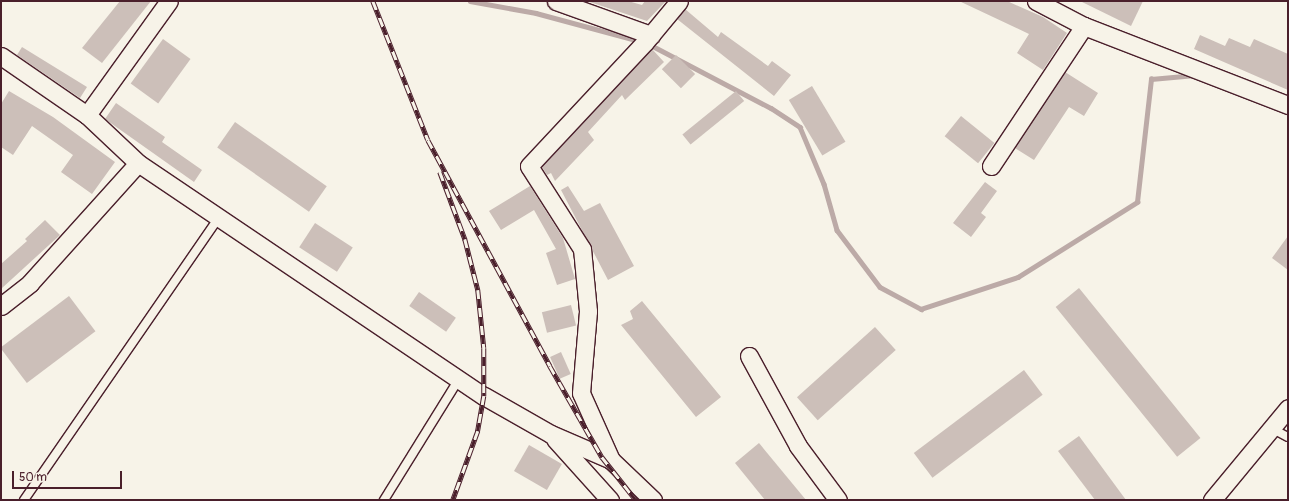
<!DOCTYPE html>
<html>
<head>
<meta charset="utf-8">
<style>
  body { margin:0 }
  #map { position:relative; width:1289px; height:501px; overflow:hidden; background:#f7f3e8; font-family:Pangolin,sans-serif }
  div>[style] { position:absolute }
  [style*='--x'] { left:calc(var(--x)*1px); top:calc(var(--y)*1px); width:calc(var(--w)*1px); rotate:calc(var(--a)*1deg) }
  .stream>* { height:4.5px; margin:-2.25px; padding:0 2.25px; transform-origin:2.25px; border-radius:2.25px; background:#bcaaa7 }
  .building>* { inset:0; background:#ccbfb9; transform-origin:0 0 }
  .roads { filter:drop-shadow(1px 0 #4a1f2b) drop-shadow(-1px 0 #4a1f2b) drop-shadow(0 1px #4a1f2b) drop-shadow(0 -1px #4a1f2b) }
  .service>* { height:8px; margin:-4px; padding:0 4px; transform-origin:4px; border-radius:4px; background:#f7f3e8 }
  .minor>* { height:17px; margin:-8.5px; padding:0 8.5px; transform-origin:8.5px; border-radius:8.5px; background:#f7f3e8 }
  .rail>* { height:4.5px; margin-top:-2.25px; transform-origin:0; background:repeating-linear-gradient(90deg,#f7f3e8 0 9px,#4a1f2b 0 18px); box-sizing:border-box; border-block:1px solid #4a1f2b }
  span { translate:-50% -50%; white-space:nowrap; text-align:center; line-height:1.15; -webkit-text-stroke:4px #f7f3e8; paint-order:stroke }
  .frame { position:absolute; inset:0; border:2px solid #4a1f2b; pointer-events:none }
  .scale { position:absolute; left:12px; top:471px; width:110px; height:18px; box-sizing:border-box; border:2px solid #4a1f2b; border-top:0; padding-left:5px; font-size:12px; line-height:14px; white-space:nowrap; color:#4a1f2b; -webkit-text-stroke:3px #f7f3e8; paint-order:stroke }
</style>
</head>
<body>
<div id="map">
  <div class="stream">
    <div style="--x:470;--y:1;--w:67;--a:10.3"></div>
    <div style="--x:536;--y:13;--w:108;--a:15.1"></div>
    <div style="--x:647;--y:43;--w:140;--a:27.7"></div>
    <div style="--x:771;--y:108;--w:35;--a:33"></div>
    <div style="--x:800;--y:127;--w:62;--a:67.2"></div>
    <div style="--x:824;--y:184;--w:48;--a:74.2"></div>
    <div style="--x:837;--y:230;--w:71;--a:53"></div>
    <div style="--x:880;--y:287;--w:47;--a:28.2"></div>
    <div style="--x:921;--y:309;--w:102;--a:-18.3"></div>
    <div style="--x:1018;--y:277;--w:141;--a:-32.2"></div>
    <div style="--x:1137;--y:202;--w:124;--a:-83.5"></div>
    <div style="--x:1151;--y:79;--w:44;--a:-5.2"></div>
  </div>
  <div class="building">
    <div style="clip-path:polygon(120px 1px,151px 1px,102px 63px,82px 48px)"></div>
    <div style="clip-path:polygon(587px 1px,628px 1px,642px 5px,645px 1px,666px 1px,647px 21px)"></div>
    <div style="clip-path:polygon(959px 1px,1007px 1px,1043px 17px,1067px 33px,1043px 70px,1017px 53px,1029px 34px)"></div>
    <div style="clip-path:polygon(1080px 1px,1143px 1px,1131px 26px)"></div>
    <div style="clip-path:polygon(685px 9px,718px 37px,721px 32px,768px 66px,772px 61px,791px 75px,774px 96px,677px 19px)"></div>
    <div style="clip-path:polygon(1200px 35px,1225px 46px,1229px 38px,1250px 47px,1254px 39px,1288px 54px,1288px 90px,1194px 49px)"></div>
    <div style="left:163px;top:39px;width:34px;height:55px;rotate:36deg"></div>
    <div style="clip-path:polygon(22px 47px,87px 87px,80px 98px,17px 55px)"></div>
    <div style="clip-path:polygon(652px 49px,664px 62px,625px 100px,622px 95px,588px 132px,594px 140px,555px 181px,551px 173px,547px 175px,542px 167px)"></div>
    <div style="left:676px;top:55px;width:27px;height:20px;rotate:45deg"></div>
    <div style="clip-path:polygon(1065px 72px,1098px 93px,1084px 116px,1069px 107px,1034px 160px,1015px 148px)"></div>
    <div style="left:812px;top:86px;width:65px;height:27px;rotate:59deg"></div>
    <div style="clip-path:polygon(9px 91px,53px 117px,115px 162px,92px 194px,61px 172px,73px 155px,32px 126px,13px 155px,1px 147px,1px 104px)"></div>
    <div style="left:736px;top:91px;width:13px;height:69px;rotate:51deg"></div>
    <div style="clip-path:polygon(116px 103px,165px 137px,162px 142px,202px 170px,194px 182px,105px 119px)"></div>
    <div style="left:961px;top:116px;width:43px;height:26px;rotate:39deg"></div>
    <div style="left:235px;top:122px;width:112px;height:31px;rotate:35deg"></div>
    <div style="clip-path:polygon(985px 182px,997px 191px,981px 213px,986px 217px,971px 237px,953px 223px)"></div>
    <div style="clip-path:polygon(530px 186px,563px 238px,575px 279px,557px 285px,546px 253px,556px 249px,534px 210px,501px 230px,489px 211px)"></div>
    <div style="clip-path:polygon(568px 186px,584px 211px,600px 203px,634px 266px,608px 280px,561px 190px)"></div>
    <div style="clip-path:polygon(45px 220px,60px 235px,1px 289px,1px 264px,27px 241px,25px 239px)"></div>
    <div style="left:315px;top:223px;width:45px;height:29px;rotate:33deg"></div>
    <div style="clip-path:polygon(1288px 236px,1288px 270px,1272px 258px)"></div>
    <div style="left:1079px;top:288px;width:193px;height:30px;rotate:51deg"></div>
    <div style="left:419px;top:292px;width:45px;height:17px;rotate:35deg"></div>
    <div style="left:69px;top:296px;width:44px;height:86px;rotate:53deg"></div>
    <div style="clip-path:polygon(642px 301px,721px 397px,696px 417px,621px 325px,633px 319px,630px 311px)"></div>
    <div style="left:571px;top:305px;width:21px;height:30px;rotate:76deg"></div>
    <div style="left:875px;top:327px;width:31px;height:105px;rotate:48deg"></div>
    <div style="left:561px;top:352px;width:24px;height:12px;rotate:66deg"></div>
    <div style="left:1024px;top:370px;width:31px;height:138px;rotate:53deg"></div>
    <div style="clip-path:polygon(1079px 436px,1126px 500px,1095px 500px,1058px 451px)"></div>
    <div style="clip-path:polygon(759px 443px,806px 500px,765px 500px,735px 463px)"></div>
    <div style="left:529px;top:445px;width:38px;height:30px;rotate:30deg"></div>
  </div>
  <div class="roads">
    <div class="service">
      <div style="--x:1271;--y:428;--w:19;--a:28"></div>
      <div style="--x:24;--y:500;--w:344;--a:-55.4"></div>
      <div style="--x:384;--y:500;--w:142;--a:-58.2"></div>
    </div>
    <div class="minor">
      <div style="--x:556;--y:1;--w:101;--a:19.7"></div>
      <div style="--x:1036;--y:1;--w:54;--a:27.5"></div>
      <div style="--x:1084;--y:26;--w:219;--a:21.2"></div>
      <div style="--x:1;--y:56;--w:104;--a:34.5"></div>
      <div style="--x:87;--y:115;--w:70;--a:43.3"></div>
      <div style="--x:138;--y:163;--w:417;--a:34"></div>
      <div style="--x:484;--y:396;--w:77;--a:29.6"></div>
      <div style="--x:551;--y:434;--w:65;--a:23.4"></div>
      <div style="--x:87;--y:115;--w:140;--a:-54.3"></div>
      <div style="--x:991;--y:166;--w:168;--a:-56.4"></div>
      <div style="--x:1;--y:306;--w:37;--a:-38"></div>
      <div style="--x:30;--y:283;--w:161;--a:-48"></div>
      <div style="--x:749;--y:356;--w:102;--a:61.4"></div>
      <div style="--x:798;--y:446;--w:67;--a:53.5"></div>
      <div style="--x:555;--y:439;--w:82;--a:48"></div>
      <div style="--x:653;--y:500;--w:58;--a:-136.4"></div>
      <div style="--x:611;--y:460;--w:73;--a:-114.1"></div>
      <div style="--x:581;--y:393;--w:82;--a:-85.1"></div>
      <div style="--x:588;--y:311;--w:62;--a:-95.5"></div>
      <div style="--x:582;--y:249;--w:98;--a:-122.6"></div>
      <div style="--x:529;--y:166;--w:170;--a:-46.9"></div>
      <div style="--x:645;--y:42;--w:53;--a:-50.3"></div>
      <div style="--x:1212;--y:500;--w:119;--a:-50.4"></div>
    </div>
  </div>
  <div class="rail">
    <div style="--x:373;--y:1;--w:149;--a:68.4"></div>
    <div style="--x:428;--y:140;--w:257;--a:61.6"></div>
    <div style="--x:550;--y:366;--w:105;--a:60.3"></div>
    <div style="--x:602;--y:457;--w:55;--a:51.7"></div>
    <div style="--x:440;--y:172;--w:72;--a:69.5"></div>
    <div style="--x:465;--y:239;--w:53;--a:75.7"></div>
    <div style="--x:478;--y:290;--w:58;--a:84.1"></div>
    <div style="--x:484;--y:348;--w:48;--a:90"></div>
    <div style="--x:484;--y:396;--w:36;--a:100"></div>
    <div style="--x:478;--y:431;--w:73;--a:109.9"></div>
  </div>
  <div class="frame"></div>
  <div class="scale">50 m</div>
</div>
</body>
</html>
